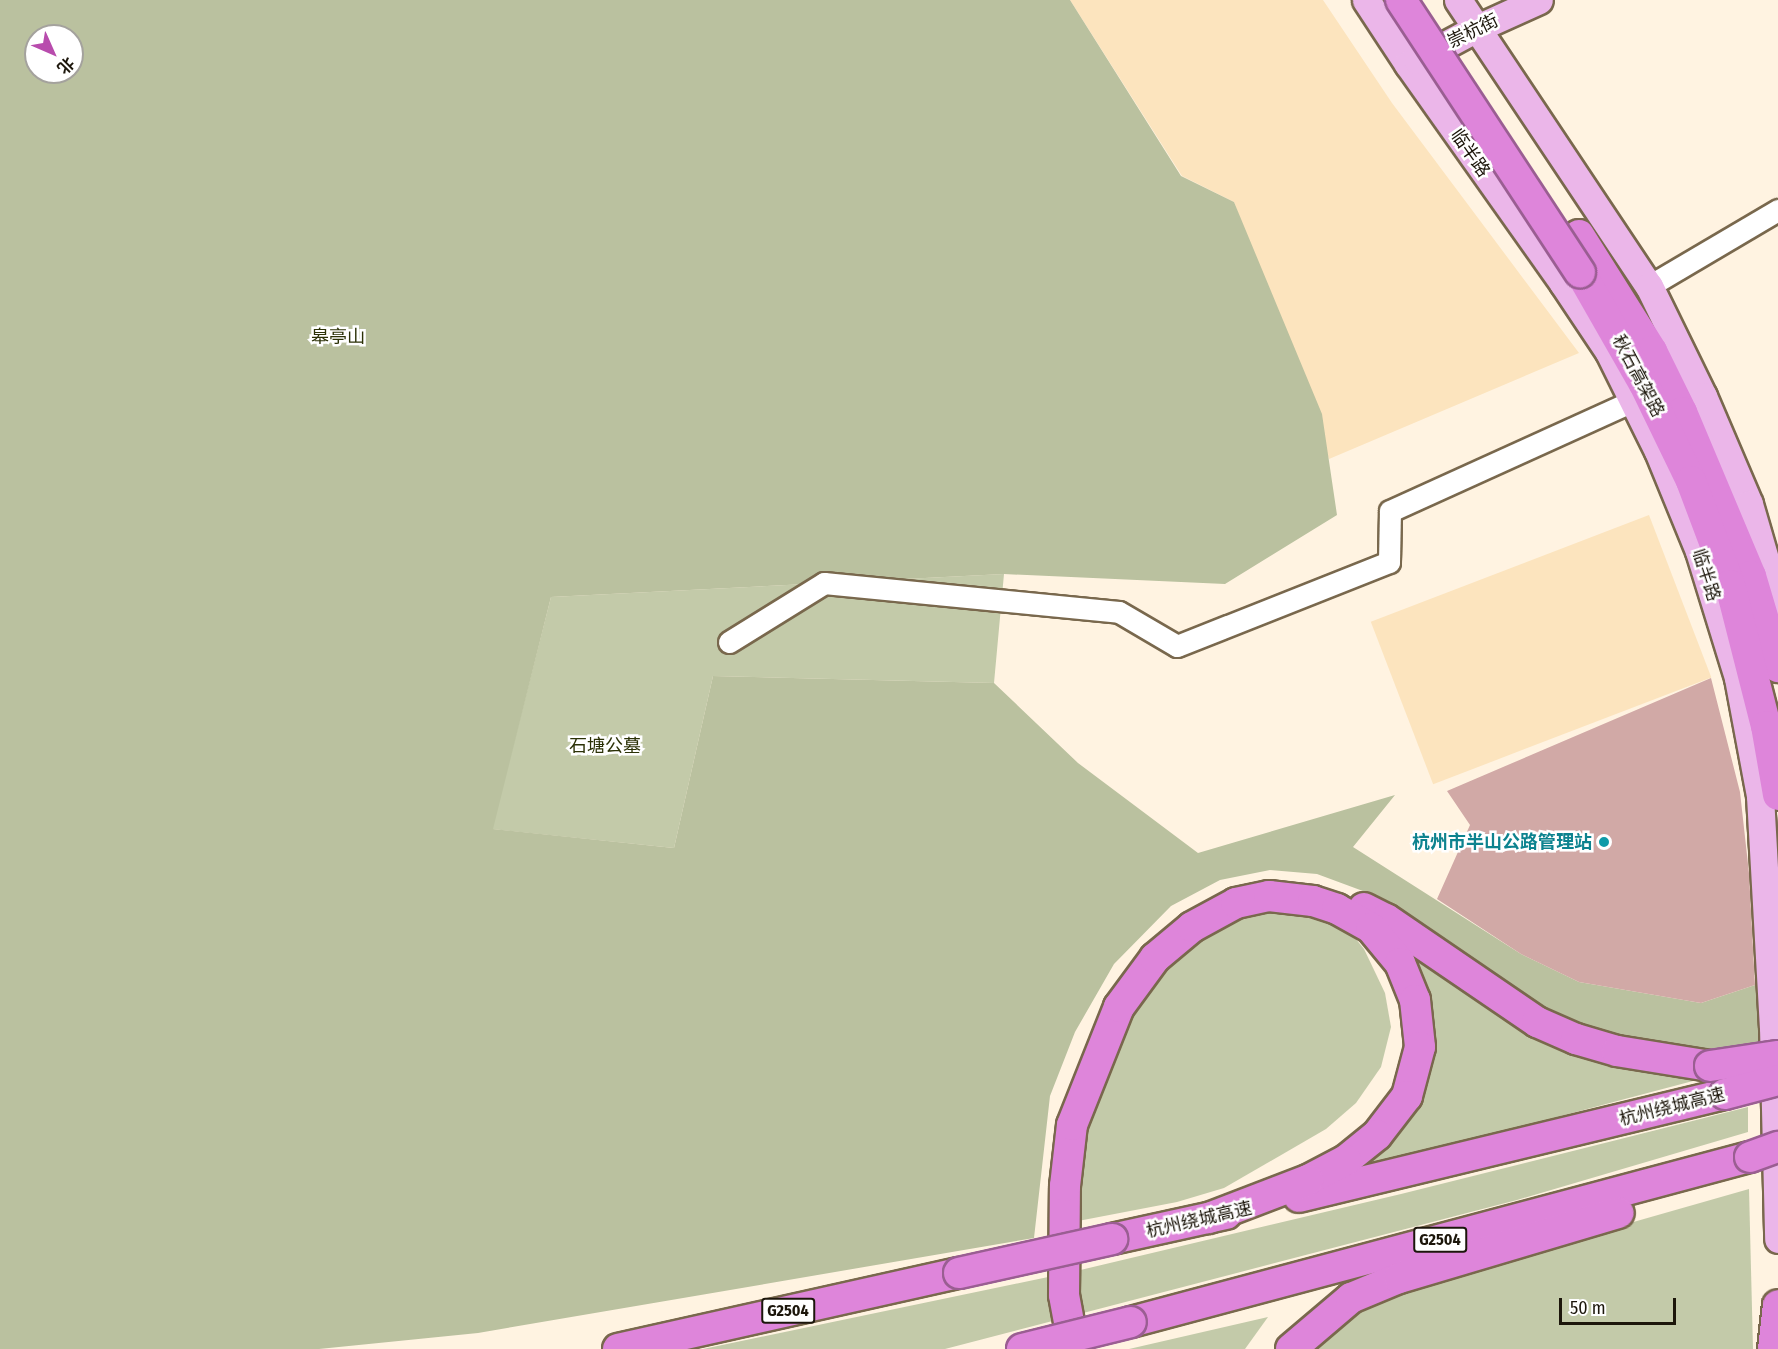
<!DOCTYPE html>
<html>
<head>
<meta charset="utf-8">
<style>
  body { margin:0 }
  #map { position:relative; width:1778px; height:1349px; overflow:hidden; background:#fff3e1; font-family:"Fira Sans Condensed","Noto Sans SC",sans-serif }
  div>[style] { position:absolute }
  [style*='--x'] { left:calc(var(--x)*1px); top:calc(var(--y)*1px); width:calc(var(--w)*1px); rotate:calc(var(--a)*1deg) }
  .built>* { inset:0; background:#fce4be; transform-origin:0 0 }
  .green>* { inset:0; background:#c3caa9 }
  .forest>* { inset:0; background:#bac19f }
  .building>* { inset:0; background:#d1a9a6 }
  .roads { filter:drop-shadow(2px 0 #79684d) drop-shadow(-2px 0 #79684d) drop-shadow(0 2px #79684d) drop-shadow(0 -2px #79684d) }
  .minor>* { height:21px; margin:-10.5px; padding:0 10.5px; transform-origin:10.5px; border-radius:10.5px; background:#fff }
  .major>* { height:27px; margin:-13.5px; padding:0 13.5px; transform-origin:13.5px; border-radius:13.5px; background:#ebb6e9 }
  .highway>* { height:30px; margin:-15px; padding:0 15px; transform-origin:15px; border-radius:15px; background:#de85da }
  .bridges { filter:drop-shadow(2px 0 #9a5e92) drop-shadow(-2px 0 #9a5e92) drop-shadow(0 2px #9a5e92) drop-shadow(0 -2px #9a5e92) }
  .highway-bridge>* { height:30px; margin:-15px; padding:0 15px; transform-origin:15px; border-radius:15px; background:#de85da }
  .dots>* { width:16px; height:16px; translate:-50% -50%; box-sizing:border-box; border:3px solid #fff; border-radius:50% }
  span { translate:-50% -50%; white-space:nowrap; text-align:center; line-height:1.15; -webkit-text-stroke:5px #fff; paint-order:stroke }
  .shield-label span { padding:2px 4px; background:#fff; border:2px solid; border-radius:4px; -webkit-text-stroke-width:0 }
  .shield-label { font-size:16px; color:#1c160b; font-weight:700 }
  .street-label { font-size:18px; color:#1c160b }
  .park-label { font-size:18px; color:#2b3106 }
  .culture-label { font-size:18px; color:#0d838f; font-weight:700 }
  .right { translate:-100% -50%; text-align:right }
  .north { position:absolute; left:24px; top:24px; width:60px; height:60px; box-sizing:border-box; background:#fff; border:2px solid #a4a29d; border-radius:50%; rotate:135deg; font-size:16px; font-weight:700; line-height:24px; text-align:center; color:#1c160b }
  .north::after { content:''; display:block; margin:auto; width:21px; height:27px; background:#b84cad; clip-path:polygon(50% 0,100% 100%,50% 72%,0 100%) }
  .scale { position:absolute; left:1559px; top:1298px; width:117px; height:27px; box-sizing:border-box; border:3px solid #1c160b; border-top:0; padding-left:8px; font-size:18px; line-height:21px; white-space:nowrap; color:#1c160b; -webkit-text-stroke:4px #fff; paint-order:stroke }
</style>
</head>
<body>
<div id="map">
  <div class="built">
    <div style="clip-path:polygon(1070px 0,1323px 0,1392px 103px,1579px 353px,1329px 459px,1234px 202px,1182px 176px)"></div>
    <div style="left:1649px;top:515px;width:174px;height:298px;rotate:69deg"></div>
  </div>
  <div class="green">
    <div style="clip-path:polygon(1004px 574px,994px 683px,713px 676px,674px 848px,492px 829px,551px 597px)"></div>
    <div style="clip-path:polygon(1265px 905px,1342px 922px,1364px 949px,1385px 993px,1391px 1027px,1381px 1067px,1356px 1103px,1326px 1129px,1224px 1188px,1177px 1202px,1078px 1221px,1078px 1161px,1102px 1086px,1128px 1019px,1158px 975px,1217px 918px)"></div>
    <div style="clip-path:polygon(1393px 932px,1454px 981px,1708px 1077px,1345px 1173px,1432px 1043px,1422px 977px)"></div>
    <div style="clip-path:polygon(1748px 1107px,1748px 1132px,1517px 1200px,945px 1349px,703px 1349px,1072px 1272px,1401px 1194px)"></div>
    <div style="clip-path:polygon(1749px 1189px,1753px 1349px,1303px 1349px,1378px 1295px)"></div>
    <div style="clip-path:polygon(1268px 1317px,1245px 1349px,1129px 1349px)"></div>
  </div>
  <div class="forest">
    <div style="clip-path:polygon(evenodd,0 0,1070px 0,1181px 176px,1234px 202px,1322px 414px,1337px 515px,1225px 584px,1004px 574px,551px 597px,493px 829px,674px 848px,713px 676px,994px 683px,1078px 763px,1198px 853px,1395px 795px,1353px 847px,1521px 954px,1579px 982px,1701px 1003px,1761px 983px,1760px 1048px,1709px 1052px,1662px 1049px,1574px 1023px,1491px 980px,1371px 894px,1317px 874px,1270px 870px,1220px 880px,1171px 906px,1114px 964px,1075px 1032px,1050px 1096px,1034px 1238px,478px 1333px,319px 1349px,0 1349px,0 0,36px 36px,72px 36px,72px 72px,36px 72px,36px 36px)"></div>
  </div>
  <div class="building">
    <div style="clip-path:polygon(1711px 678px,1740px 792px,1749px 873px,1755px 985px,1701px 1003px,1579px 982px,1521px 954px,1437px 899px,1470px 825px,1447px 791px)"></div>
  </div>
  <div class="roads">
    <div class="minor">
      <div style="--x:1649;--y:286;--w:150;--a:-30.5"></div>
      <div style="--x:729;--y:642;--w:112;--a:-31.8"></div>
      <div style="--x:824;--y:583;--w:296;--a:5.6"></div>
      <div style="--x:1119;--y:612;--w:67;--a:30.4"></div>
      <div style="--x:1177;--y:646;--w:228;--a:-21.6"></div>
      <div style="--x:1389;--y:562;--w:51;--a:-88.9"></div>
      <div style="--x:1390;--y:511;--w:267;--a:-24.4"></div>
    </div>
    <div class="major">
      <div style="--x:1366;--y:0;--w:77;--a:56.7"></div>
      <div style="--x:1408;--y:64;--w:268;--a:54.7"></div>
      <div style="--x:1563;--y:283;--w:83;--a:56.3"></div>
      <div style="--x:1609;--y:352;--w:110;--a:63.7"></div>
      <div style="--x:1658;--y:451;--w:108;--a:67.7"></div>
      <div style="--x:1699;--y:551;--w:133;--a:72.9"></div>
      <div style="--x:1738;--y:678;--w:120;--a:79.4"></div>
      <div style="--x:1760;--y:796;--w:231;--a:86.8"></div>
      <div style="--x:1773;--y:1027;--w:212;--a:88.6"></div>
      <div style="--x:1458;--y:0;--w:344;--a:56.3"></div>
      <div style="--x:1649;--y:286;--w:123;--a:63.9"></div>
      <div style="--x:1703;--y:396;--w:117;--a:66.9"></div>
      <div style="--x:1749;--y:504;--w:104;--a:73.8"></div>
      <div style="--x:1417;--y:60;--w:66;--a:-28.1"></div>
      <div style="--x:1475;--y:29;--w:70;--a:-24.4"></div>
    </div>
    <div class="highway">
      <div style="--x:1579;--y:235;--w:137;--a:57.8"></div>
      <div style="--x:1652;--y:351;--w:68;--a:63.8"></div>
      <div style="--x:1682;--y:412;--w:178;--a:67.2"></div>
      <div style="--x:1751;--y:576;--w:95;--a:73.5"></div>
      <div style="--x:1580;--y:272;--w:129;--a:60.3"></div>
      <div style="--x:1644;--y:384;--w:108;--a:64.1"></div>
      <div style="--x:1691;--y:481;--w:111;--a:69.4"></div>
      <div style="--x:1730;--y:585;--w:146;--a:75.7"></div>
      <div style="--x:1766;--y:726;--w:70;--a:80.1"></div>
      <div style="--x:1364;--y:908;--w:25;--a:27"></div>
      <div style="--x:1386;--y:919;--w:183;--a:34.3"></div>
      <div style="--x:1537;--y:1022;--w:43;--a:23.6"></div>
      <div style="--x:1576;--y:1039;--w:43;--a:16.3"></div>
      <div style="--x:1617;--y:1051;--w:94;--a:9.2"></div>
      <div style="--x:1299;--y:1197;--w:438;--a:-13.6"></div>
      <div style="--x:1112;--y:1239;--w:117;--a:-12.4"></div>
      <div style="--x:1131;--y:1322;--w:641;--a:-14.93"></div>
      <div style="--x:618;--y:1349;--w:349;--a:-12.6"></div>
      <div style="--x:1074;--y:1349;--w:55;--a:-100.5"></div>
      <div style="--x:1064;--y:1295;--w:109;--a:-89.5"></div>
      <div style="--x:1065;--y:1186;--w:61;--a:-83.5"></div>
      <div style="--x:1072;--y:1125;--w:127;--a:-68.3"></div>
      <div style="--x:1119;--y:1007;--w:61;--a:-53.7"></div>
      <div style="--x:1155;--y:958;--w:48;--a:-40"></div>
      <div style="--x:1192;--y:927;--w:50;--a:-28.6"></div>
      <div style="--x:1236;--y:903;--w:34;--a:-12"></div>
      <div style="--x:1269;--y:896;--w:44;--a:6.5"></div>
      <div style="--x:1313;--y:901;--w:25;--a:18"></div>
      <div style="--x:1337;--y:909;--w:39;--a:29"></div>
      <div style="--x:1371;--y:928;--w:45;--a:50.4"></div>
      <div style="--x:1400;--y:963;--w:40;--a:68"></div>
      <div style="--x:1415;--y:1000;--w:47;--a:83.9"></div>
      <div style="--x:1420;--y:1047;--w:51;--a:104.9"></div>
      <div style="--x:1407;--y:1096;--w:49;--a:127.6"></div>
      <div style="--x:1377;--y:1135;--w:40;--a:141"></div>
      <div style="--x:1346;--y:1160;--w:43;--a:152.2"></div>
      <div style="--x:1308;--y:1180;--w:106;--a:159"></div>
      <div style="--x:1291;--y:1349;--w:79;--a:-40.4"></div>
      <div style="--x:1351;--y:1298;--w:52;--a:-22.6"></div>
      <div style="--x:1399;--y:1278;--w:229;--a:-16.5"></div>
      <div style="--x:1773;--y:1349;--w:44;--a:-83.5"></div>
    </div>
  </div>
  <div class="bridges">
    <div class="highway-bridge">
      <div style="--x:1401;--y:0;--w:326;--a:56.7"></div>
      <div style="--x:1710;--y:1066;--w:69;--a:-8.4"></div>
      <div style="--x:1725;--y:1094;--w:55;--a:-14.8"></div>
      <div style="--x:1750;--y:1157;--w:30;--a:-20"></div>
      <div style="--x:959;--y:1273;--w:157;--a:-12.5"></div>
      <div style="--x:1022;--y:1349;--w:112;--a:-13.9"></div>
    </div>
  </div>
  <div class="dots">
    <div style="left:1604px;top:842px;background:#0f9aa8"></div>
  </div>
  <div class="shield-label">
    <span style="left:1440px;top:1240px">G2504</span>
    <span style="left:788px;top:1311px">G2504</span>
  </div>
  <div class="street-label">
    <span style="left:1473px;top:31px;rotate:-26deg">崇杭街</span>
    <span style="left:1470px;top:153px;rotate:55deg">临半路</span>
    <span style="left:1638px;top:376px;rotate:62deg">秋石高架路</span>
    <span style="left:1706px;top:575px;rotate:72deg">临半路</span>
    <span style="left:1672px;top:1107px;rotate:-14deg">杭州绕城高速</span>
    <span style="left:1199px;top:1220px;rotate:-13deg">杭州绕城高速</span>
  </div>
  <div class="park-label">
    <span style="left:338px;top:337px">皋亭山</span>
    <span style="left:605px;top:746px">石塘公墓</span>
  </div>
  <div class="culture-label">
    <span class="right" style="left:1592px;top:842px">杭州市半山公路管理站</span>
  </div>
  <div class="north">北</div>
  <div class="scale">50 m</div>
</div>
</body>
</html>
